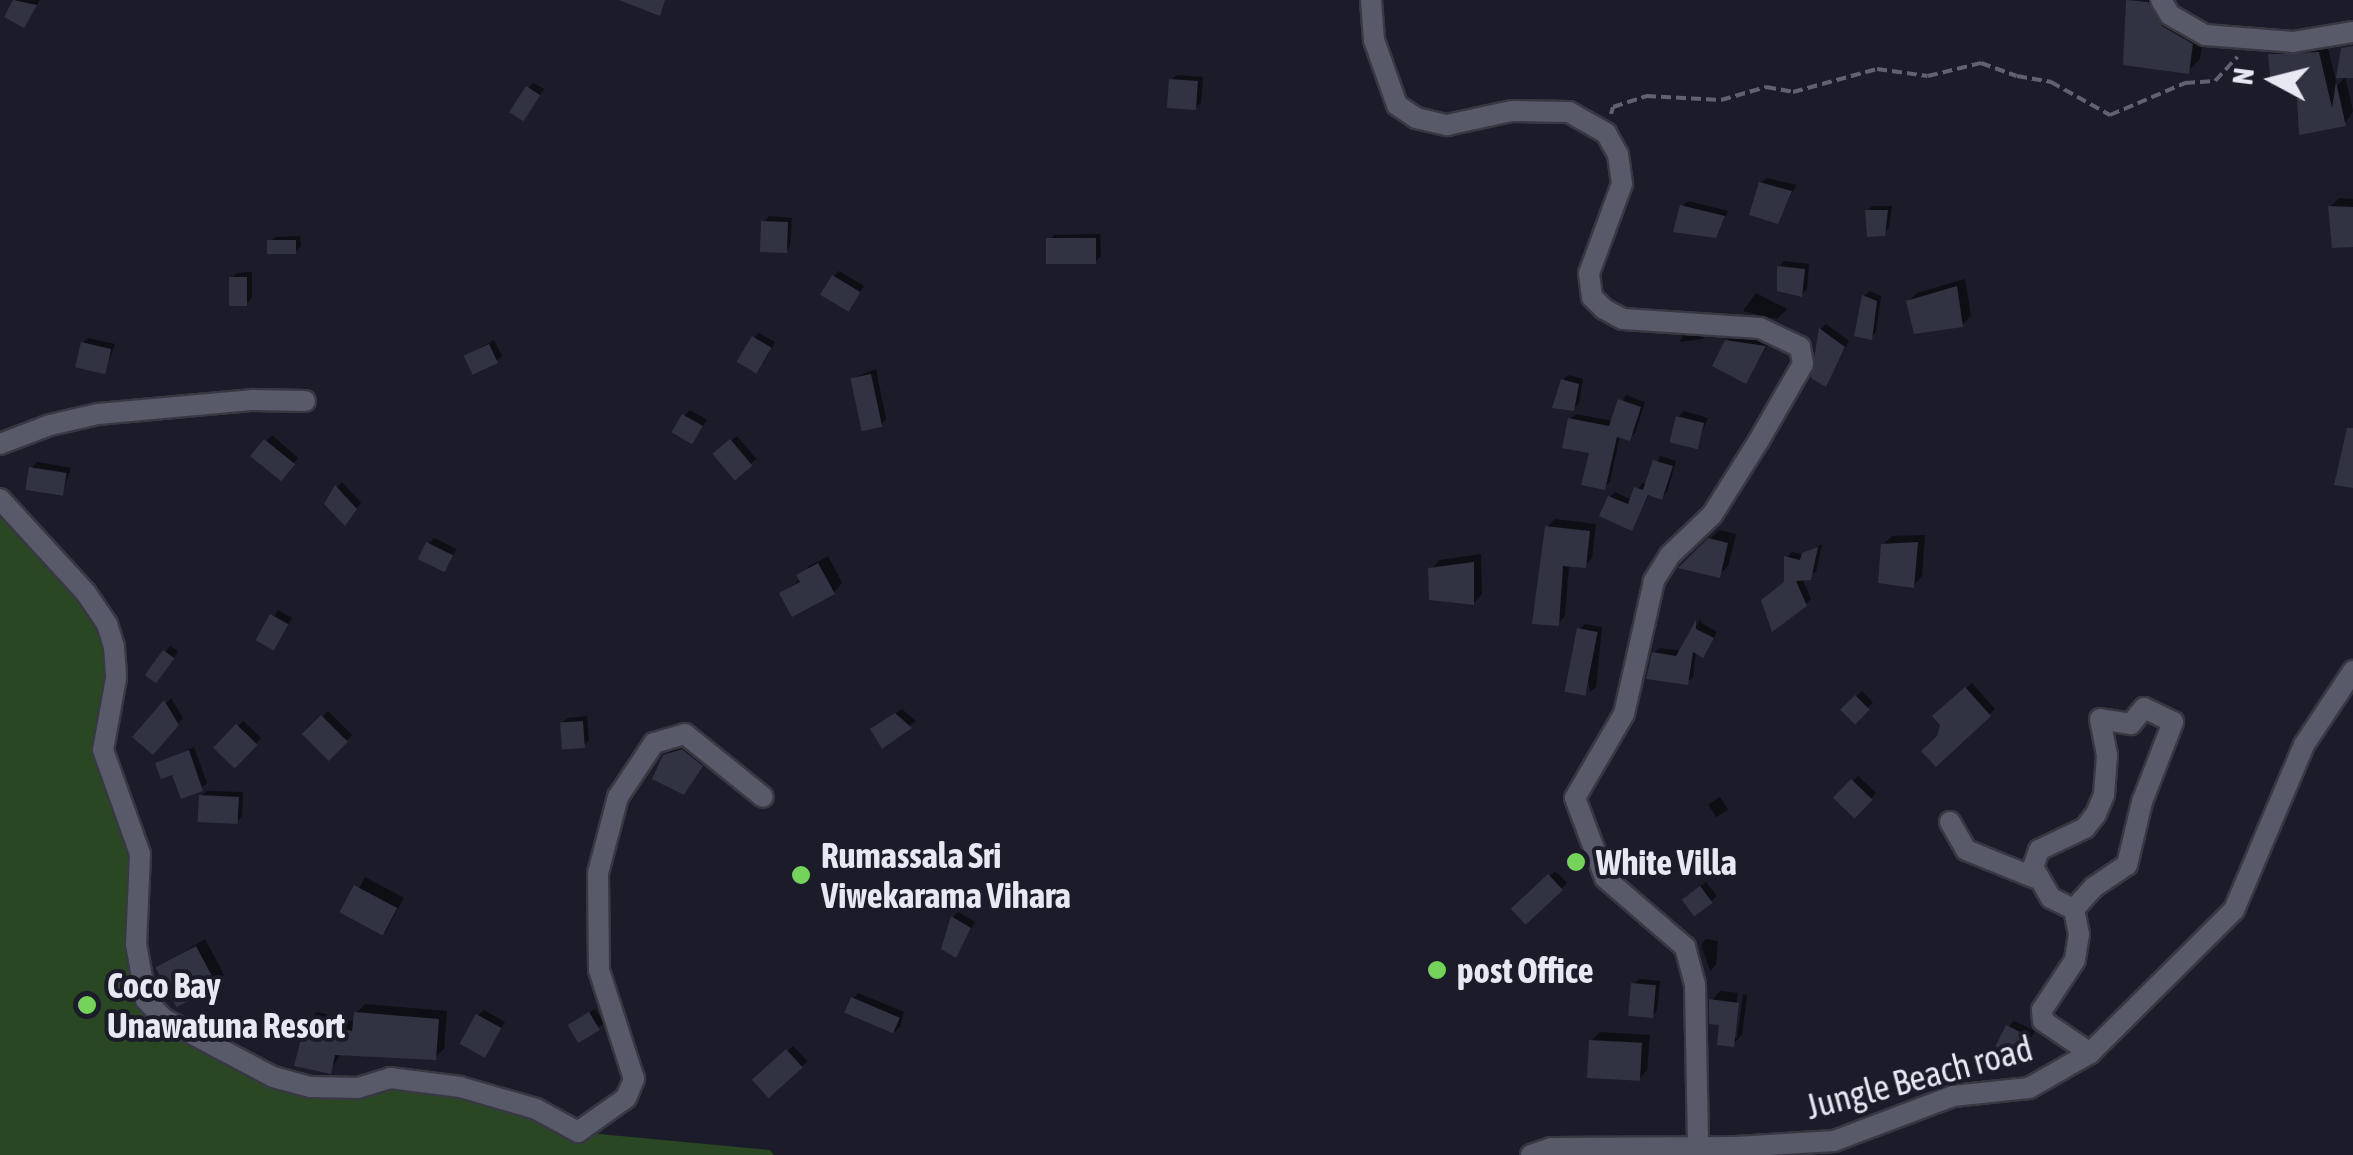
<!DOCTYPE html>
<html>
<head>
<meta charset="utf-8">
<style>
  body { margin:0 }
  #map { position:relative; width:2353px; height:1155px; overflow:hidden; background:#1b1b29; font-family:"Asap Condensed",sans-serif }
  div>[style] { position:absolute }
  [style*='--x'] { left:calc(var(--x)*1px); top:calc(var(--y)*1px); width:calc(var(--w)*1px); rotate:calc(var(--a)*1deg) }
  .green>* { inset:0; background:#2a4723 }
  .shadow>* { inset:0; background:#0007; transform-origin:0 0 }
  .building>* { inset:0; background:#323342; transform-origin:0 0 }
  .path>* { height:4px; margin-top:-2px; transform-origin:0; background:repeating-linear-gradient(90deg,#61626e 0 10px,transparent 0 15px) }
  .roads { filter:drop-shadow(2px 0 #383842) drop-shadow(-2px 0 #383842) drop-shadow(0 2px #383842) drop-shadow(0 -2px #383842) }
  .minor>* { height:20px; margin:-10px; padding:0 10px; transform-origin:10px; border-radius:10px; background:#585969 }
  .dots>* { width:28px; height:28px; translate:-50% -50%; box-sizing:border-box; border:5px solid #1b1b29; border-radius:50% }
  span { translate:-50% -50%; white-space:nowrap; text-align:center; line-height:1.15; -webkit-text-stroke:8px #1b1b29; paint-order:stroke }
  .poi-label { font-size:35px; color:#e7e8f2; font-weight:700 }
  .left { translate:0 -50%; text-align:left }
  .street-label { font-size:35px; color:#e7e8f2 }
  .north { position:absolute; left:2223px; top:30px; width:100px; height:100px; -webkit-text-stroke:8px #1b1b29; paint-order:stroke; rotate:277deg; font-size:28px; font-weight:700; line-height:40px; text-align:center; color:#e7e8f2 }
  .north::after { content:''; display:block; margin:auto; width:35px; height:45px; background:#e7e8f2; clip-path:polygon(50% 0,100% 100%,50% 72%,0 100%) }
</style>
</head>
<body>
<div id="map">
  <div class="green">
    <div style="clip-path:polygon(0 499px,107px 624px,106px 722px,136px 838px,146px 1000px,273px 1077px,420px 1083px,578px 1132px,770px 1150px,774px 1155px,0 1155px)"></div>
  </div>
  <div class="shadow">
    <div style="clip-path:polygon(16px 0,40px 0,24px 25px,8px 16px)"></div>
    <div style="clip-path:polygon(2159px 0,2204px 32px,2200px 59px,2188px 71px,2128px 1px)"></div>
    <div style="clip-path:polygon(2327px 44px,2337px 86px,2345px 77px,2353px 111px,2345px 123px,2271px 55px,2280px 46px)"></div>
    <div style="clip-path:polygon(1177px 75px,1203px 77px,1201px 103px,1195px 108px,1171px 80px)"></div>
    <div style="clip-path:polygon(533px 83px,544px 89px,525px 118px,528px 88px)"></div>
    <div style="clip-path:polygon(1767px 178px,1796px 185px,1778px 221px,1761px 183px)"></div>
    <div style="clip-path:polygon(2339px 198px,2353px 199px,2353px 245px,2330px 207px)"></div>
    <div style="clip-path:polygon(1688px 201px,1728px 211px,1715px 236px,1682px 206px)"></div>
    <div style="clip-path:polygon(1872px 206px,1892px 206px,1889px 228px,1883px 233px,1867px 211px)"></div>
    <div style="clip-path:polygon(769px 216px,792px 218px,790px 246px,785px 252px,764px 222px)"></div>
    <div style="clip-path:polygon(1100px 234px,1101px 256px,1095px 262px,1049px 240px,1054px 235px)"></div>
    <div style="clip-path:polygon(300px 236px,301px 246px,295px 252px,269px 243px,275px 237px)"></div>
    <div style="clip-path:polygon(1784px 261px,1809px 264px,1807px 289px,1802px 294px,1779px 267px)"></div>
    <div style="clip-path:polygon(839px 271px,864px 286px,848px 309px,834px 276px)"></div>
    <div style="clip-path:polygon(252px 272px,252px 298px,247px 303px,231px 278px,237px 273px)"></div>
    <div style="clip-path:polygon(1965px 279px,1971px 316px,1962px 325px,1909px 301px,1917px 293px)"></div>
    <div style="clip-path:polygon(1870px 291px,1881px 296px,1876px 332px,1871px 337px,1864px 296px)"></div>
    <div style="clip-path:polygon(1756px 293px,1787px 309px,1777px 319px,1743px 311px)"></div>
    <div style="clip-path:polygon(1826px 324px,1849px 341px,1826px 384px,1813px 377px,1821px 329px)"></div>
    <div style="clip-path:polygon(1685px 332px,1708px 334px,1702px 339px,1680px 342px)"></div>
    <div style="clip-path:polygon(1737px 332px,1772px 338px,1746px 381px,1727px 341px)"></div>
    <div style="clip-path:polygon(759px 333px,775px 342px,763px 364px,754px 338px)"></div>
    <div style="clip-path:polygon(88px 338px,115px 344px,105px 371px,83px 343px)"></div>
    <div style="clip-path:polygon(494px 340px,502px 356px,496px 361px,466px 356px)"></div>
    <div style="clip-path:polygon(876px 369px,886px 419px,881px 425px,853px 378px)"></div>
    <div style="clip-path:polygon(1568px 375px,1583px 379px,1579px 403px,1573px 409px,1563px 380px)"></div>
    <div style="clip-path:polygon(1626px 395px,1645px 402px,1635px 433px,1629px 438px,1620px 435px,1610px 482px,1604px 487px,1592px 451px,1570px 419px,1576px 414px,1613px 421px)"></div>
    <div style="clip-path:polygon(690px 410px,707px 420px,693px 440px,684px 416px)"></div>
    <div style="clip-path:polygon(1684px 411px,1708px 418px,1696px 446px,1678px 417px)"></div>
    <div style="clip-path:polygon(272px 435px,298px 458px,285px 473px,253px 456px)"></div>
    <div style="left:737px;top:436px;width:30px;height:29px;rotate:50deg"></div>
    <div style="clip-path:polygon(1660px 456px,1676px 461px,1667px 492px,1661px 497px,1650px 493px,1632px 528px,1610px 497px,1615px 492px,1632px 500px,1642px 483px,1648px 485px)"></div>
    <div style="clip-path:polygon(37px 462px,71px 468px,62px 494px,32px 468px)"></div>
    <div style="clip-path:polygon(342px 482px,361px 503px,350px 517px,337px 487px)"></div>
    <div style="clip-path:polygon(1555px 519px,1596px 524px,1592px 558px,1585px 565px,1569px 564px,1565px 616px,1558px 624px,1534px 622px,1547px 527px)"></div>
    <div style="clip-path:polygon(1719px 530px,1736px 534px,1728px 566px,1719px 575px,1683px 566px)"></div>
    <div style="clip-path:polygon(1925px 535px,1922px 576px,1914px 585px,1883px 545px,1892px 536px)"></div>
    <div style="clip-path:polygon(434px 538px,457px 549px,443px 568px,429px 543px)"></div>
    <div style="clip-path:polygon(1822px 544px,1816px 572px,1802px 578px,1811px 599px,1806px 604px,1786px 582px,1787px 557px,1792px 552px,1804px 555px)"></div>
    <div style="clip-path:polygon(1481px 554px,1482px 594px,1474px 603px,1431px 569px,1440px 560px)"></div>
    <div style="clip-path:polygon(828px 556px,842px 583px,834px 592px,782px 593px,801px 579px,808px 567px)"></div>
    <div style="left:278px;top:610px;width:16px;height:35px;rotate:30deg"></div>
    <div style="clip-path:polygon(1701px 618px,1701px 623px,1717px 632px,1703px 655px,1696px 651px,1693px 677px,1687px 682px,1654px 653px,1660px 648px,1682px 651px)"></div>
    <div style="clip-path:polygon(1585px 624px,1602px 627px,1596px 687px,1590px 692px,1579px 630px)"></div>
    <div style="clip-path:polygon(170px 646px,178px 651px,162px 675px,165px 652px)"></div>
    <div style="clip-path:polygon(1972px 683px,1995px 709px,1936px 763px,1943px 724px,1935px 716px)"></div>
    <div style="left:1862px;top:691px;width:16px;height:26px;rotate:47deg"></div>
    <div style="clip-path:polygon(171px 698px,183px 718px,152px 752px,136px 737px)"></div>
    <div style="clip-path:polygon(902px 709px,916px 721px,883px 745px,879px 724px)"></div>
    <div style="left:328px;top:711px;width:34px;height:33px;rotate:45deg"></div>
    <div style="clip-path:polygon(587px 716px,589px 740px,584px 745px,562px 723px,568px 718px)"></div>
    <div style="left:243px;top:721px;width:25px;height:38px;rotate:43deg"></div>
    <div style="clip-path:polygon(692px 742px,710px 756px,684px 792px,665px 756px,675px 747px)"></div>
    <div style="clip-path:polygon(194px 747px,207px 783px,201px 788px,158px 764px)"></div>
    <div style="left:1858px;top:776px;width:25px;height:30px;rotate:43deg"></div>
    <div style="clip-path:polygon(207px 791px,243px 792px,242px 816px,237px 822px,201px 796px)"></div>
    <div style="left:1720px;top:797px;width:15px;height:14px;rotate:58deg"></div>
    <div style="left:1555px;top:871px;width:17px;height:56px;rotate:45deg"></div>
    <div style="left:365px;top:877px;width:44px;height:40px;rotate:28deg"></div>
    <div style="clip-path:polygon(1706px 882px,1717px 896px,1696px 914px,1691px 895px)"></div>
    <div style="clip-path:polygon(958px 912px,975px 922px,956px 955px,953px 917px)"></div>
    <div style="clip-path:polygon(205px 939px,224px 975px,215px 984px,158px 968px)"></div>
    <div style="clip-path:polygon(1706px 939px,1718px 941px,1716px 965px,1710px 971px,1701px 944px)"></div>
    <div style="clip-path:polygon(1639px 979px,1660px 981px,1657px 1010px,1652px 1016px,1634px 984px)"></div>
    <div style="clip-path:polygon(1720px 991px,1738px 993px,1732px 1038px,1737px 1038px,1743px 994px,1747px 995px,1742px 1035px,1733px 1044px,1712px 1000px)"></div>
    <div style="clip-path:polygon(858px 993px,904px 1012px,900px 1027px,895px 1032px,853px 999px)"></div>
    <div style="clip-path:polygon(365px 1004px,447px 1011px,444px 1049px,435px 1057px,341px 1053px,330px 1071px,308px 1021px,317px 1012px,356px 1022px,356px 1013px)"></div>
    <div style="left:595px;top:1009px;width:17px;height:29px;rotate:57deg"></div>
    <div style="clip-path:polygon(484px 1010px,505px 1022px,484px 1055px,478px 1015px)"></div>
    <div style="clip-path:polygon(2014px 1021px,2035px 1031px,2021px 1055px,2008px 1027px)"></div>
    <div style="clip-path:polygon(1600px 1032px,1650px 1035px,1647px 1070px,1639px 1079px,1591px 1041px)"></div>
    <div style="left:793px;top:1046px;width:21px;height:51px;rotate:47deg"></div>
  </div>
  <div class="building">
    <div style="clip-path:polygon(13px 0,37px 5px,24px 28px,4px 17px)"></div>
    <div style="clip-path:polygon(619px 0,665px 0,660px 16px)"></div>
    <div style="clip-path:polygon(2126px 0,2148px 2px,2162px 26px,2193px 44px,2189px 74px,2123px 65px)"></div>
    <div style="clip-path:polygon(2353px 46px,2353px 78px,2336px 78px,2341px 48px)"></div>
    <div style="clip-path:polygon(2319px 52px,2332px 108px,2336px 82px,2346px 126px,2299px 135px,2296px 82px,2271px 86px,2268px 54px)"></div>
    <div style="left:1169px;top:79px;width:29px;height:29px;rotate:4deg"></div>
    <div style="left:526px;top:86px;width:17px;height:31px;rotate:33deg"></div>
    <div style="clip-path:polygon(1759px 182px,1792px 191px,1778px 224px,1749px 215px)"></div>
    <div style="clip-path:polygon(1680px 205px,1725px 216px,1716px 238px,1673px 232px)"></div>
    <div style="clip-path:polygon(2328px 206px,2353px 207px,2353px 247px,2332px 248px)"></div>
    <div style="clip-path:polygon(1865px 210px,1888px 210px,1885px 236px,1867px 237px)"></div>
    <div style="left:761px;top:221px;width:27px;height:31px;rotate:2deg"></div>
    <div style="left:1096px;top:238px;width:26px;height:50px;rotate:90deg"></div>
    <div style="left:296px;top:240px;width:14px;height:29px;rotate:90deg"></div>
    <div style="clip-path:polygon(1777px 266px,1805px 269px,1802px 297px,1777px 291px)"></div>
    <div style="left:832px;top:275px;width:33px;height:23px;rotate:31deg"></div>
    <div style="left:229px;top:277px;width:18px;height:29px"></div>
    <div style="clip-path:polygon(1957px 286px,1963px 327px,1914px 334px,1906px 301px)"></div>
    <div style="clip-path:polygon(1862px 295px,1877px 301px,1872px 340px,1854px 336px)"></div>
    <div style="clip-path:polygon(1819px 328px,1845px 347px,1826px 387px,1811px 378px)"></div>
    <div style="left:752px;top:336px;width:23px;height:30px;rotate:31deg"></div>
    <div style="clip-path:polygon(1725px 340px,1766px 346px,1746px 384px,1712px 366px)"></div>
    <div style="left:81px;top:342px;width:31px;height:26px;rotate:13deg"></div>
    <div style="left:489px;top:344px;width:21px;height:28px;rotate:65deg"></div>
    <div style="left:871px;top:374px;width:54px;height:21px;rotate:78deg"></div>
    <div style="clip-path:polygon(1561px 379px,1579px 384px,1574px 411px,1552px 408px)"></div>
    <div style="clip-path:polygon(1618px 399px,1641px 407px,1630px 441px,1617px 437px,1605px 490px,1581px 485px,1589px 453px,1562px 448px,1568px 418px,1609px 426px)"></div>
    <div style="left:682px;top:414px;width:24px;height:21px;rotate:30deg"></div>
    <div style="left:1676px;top:416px;width:29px;height:27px;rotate:14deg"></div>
    <div style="clip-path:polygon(2347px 428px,2353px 428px,2353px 488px,2334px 485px)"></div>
    <div style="left:264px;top:439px;width:40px;height:22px;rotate:39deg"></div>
    <div style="left:730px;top:439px;width:35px;height:23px;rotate:50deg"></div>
    <div style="clip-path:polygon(1653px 460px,1673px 466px,1662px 500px,1648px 495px,1632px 531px,1599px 516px,1608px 496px,1628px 504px,1634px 487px,1643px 490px)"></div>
    <div style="left:29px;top:467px;width:38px;height:23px;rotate:9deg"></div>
    <div style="clip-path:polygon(335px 485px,357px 509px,345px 526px,324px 504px)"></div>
    <div style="clip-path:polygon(1545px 526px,1590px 531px,1586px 568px,1563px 566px,1559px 626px,1532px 624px)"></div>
    <div style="clip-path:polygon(1708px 538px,1728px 543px,1720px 578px,1678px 568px)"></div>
    <div style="left:426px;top:542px;width:30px;height:19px;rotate:26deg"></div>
    <div style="clip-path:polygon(1918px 542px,1914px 588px,1878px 583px,1881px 544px)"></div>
    <div style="clip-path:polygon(1818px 547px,1811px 580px,1796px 581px,1807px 606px,1772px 632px,1761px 600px,1784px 582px,1784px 556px,1800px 560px,1802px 553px)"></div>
    <div style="clip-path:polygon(1474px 562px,1474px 605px,1429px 600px,1428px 568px)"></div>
    <div style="clip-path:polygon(818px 563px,835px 594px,792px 617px,779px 593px,800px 582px,796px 575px)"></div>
    <div style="left:270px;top:614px;width:21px;height:30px;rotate:29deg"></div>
    <div style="clip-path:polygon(1696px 620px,1696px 629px,1714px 638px,1703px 658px,1693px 652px,1688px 685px,1646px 679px,1652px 652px,1676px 656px)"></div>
    <div style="left:1577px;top:628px;width:21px;height:65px;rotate:11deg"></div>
    <div style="left:163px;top:650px;width:14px;height:31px;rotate:36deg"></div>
    <div style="clip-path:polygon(1965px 687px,1991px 716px,1936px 767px,1921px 751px,1937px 736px,1940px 725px,1932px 716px)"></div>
    <div style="left:1855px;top:695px;width:21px;height:21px;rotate:45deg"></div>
    <div style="clip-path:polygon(164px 700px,179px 725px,153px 755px,132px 737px)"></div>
    <div style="clip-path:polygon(895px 713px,912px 728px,882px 749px,870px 729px)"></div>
    <div style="left:321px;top:715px;width:38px;height:27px;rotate:45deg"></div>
    <div style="left:583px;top:721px;width:27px;height:23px;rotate:86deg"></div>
    <div style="left:236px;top:724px;width:30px;height:33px;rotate:44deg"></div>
    <div style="clip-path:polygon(682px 749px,703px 766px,684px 795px,652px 779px,663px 755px)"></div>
    <div style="clip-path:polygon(189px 750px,203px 791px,181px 799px,172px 775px,161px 779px,155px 763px)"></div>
    <div style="left:1851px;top:779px;width:30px;height:26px;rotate:44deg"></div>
    <div style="left:199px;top:795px;width:40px;height:27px;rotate:3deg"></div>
    <div style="left:1548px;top:874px;width:22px;height:51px;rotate:47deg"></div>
    <div style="left:354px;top:885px;width:49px;height:31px;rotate:28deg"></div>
    <div style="left:1700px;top:886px;width:21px;height:23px;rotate:53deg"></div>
    <div style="clip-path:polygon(951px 916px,971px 928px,956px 958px,941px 949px)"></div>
    <div style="left:196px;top:946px;width:45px;height:46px;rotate:62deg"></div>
    <div style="left:1631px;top:983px;width:25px;height:33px;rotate:5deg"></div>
    <div style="left:851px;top:997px;width:53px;height:17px;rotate:23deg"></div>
    <div style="clip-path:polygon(1709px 999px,1739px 1003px,1734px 1047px,1717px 1045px,1719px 1025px,1709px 1024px)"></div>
    <div style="clip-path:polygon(354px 1012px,439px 1019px,436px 1060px,335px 1055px,331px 1074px,294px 1066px,306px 1020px,352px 1031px)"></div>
    <div style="left:589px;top:1012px;width:21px;height:25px;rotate:59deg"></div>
    <div style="left:476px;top:1014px;width:29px;height:34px;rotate:29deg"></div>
    <div style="left:2006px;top:1025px;width:28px;height:24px;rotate:26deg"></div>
    <div style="left:1589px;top:1040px;width:53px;height:38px;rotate:3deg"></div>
    <div style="left:786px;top:1049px;width:25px;height:46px;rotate:48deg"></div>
  </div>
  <div class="path">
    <div style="--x:1611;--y:114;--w:7;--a:-74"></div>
    <div style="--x:1613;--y:107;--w:35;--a:-18"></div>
    <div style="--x:1646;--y:96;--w:75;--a:3.1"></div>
    <div style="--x:1721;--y:100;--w:47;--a:-16.1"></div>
    <div style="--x:1766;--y:87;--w:27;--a:10"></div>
    <div style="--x:1793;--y:92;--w:87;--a:-15.3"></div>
    <div style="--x:1877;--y:69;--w:51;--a:7.8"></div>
    <div style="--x:1928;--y:76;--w:55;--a:-13.8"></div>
    <div style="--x:1981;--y:63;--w:38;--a:20"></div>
    <div style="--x:2017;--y:76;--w:35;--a:10"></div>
    <div style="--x:2051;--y:82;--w:68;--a:29.2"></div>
    <div style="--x:2110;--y:115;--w:82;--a:-23.1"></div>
    <div style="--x:2185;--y:83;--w:30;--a:-4"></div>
    <div style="--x:2215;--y:81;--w:33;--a:-47"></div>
  </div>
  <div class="roads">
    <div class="minor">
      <div style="--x:1371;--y:0;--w:40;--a:85.7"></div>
      <div style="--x:1374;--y:40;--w:69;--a:70.5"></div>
      <div style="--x:1397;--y:105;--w:23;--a:34"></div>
      <div style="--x:1416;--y:118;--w:32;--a:13"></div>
      <div style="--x:1447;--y:125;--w:66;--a:-12.2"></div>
      <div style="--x:1512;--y:111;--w:57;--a:1"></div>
      <div style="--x:1569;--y:112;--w:43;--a:29.6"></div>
      <div style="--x:1606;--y:133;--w:25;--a:61"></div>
      <div style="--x:1618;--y:155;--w:29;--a:82"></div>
      <div style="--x:1622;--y:184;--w:95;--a:110.3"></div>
      <div style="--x:1589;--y:273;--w:24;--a:83"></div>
      <div style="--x:1592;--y:297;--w:17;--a:45"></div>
      <div style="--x:1604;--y:309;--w:21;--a:28"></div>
      <div style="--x:1623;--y:319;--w:137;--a:3.8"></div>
      <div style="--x:1760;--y:328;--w:44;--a:25.4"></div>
      <div style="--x:1800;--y:347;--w:17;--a:80"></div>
      <div style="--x:1803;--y:364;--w:90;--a:120"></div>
      <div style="--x:1758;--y:442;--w:86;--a:122.2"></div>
      <div style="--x:1712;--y:515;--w:58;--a:136.4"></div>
      <div style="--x:1670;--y:555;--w:31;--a:122"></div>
      <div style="--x:1654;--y:581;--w:136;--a:102.7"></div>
      <div style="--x:1624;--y:714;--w:97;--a:120.3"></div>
      <div style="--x:1575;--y:798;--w:85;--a:69.4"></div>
      <div style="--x:1605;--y:878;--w:106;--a:40.8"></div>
      <div style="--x:1685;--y:947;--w:39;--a:75"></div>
      <div style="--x:1695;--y:985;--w:162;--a:88.9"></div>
      <div style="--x:2161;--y:0;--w:17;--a:59"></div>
      <div style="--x:2170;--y:15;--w:40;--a:29.7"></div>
      <div style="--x:2205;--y:35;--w:88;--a:4.5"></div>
      <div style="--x:2293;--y:42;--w:61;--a:-9.5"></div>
      <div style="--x:0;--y:444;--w:53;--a:-20.8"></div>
      <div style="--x:50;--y:425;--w:49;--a:-12.9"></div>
      <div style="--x:98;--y:414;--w:156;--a:-5.2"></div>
      <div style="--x:253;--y:400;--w:52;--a:1.1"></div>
      <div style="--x:0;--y:499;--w:127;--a:47.5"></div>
      <div style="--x:86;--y:593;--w:37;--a:56"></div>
      <div style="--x:107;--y:624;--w:24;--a:73"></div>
      <div style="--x:114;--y:647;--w:31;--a:86"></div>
      <div style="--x:116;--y:678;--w:73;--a:100.2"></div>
      <div style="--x:103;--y:750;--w:110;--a:70.4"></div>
      <div style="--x:140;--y:854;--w:90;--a:92.5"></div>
      <div style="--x:136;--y:944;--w:57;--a:79.9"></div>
      <div style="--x:146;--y:1000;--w:26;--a:47"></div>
      <div style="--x:164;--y:1019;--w:123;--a:28"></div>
      <div style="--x:273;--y:1077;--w:39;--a:15"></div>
      <div style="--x:311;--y:1087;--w:47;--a:1.2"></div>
      <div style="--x:358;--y:1088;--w:34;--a:-17"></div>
      <div style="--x:390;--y:1078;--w:71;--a:7.3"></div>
      <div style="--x:460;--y:1087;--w:79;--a:16.1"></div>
      <div style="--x:536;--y:1109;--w:48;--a:28.7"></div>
      <div style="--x:578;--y:1132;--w:59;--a:-35.3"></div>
      <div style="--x:626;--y:1098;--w:21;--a:-67"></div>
      <div style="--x:634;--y:1079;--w:114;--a:-107.8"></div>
      <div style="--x:599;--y:970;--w:97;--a:-90.6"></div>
      <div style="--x:598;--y:873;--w:79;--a:-75.3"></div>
      <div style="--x:618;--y:797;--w:65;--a:-56.3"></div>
      <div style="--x:654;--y:743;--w:32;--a:-16"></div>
      <div style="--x:685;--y:734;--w:100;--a:38.9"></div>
      <div style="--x:1950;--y:822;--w:32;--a:60"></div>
      <div style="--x:1966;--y:850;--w:74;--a:22.1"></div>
      <div style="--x:2074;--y:909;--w:30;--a:-48"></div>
      <div style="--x:2094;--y:887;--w:40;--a:-34"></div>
      <div style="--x:2127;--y:865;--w:65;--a:-76.6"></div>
      <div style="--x:2142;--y:802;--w:86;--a:-68.8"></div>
      <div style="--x:2173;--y:722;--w:32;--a:-154"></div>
      <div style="--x:2144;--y:708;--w:21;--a:129"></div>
      <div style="--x:2131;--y:724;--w:31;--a:-171"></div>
      <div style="--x:2100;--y:719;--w:37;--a:79"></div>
      <div style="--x:2107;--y:755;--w:40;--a:94.3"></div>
      <div style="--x:2104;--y:795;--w:21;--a:113"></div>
      <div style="--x:2096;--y:814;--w:18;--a:128"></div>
      <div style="--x:2085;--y:828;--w:51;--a:154.4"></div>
      <div style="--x:2039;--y:850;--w:18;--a:109"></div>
      <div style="--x:2033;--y:867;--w:36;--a:60"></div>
      <div style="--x:2051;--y:898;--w:25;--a:26"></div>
      <div style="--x:2074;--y:909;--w:25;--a:79"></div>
      <div style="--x:2079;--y:934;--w:26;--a:99"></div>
      <div style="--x:2075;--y:960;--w:60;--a:123.4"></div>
      <div style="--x:2042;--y:1010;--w:11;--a:85"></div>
      <div style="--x:2043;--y:1021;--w:57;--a:34.2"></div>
      <div style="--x:1531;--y:1155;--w:21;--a:-19"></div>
      <div style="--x:1551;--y:1148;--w:185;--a:-0.3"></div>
      <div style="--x:1736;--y:1147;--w:98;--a:-3.5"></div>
      <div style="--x:1834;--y:1141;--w:127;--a:-20.7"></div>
      <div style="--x:1953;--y:1096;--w:76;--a:-6"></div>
      <div style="--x:2029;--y:1088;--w:70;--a:-29.8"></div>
      <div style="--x:2090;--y:1053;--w:203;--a:-44.8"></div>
      <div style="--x:2234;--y:910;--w:179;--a:-67"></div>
      <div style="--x:2304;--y:745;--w:89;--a:-56.5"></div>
    </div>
  </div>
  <div class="dots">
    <div style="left:1576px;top:862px;background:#75d25b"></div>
    <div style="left:801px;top:875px;background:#75d25b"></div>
    <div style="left:1437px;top:970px;background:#75d25b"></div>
    <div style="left:87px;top:1005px;background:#75d25b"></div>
  </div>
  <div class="poi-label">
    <span class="left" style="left:821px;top:875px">Rumassala Sri<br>Viwekarama Vihara</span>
    <span class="left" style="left:1596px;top:862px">White Villa</span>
    <span class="left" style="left:1457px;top:970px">post Office</span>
    <span class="left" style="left:107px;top:1005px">Coco Bay<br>Unawatuna Resort</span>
  </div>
  <div class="street-label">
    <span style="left:1919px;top:1077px;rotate:-15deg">Jungle Beach road</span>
  </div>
  <div class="north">N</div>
</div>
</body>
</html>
